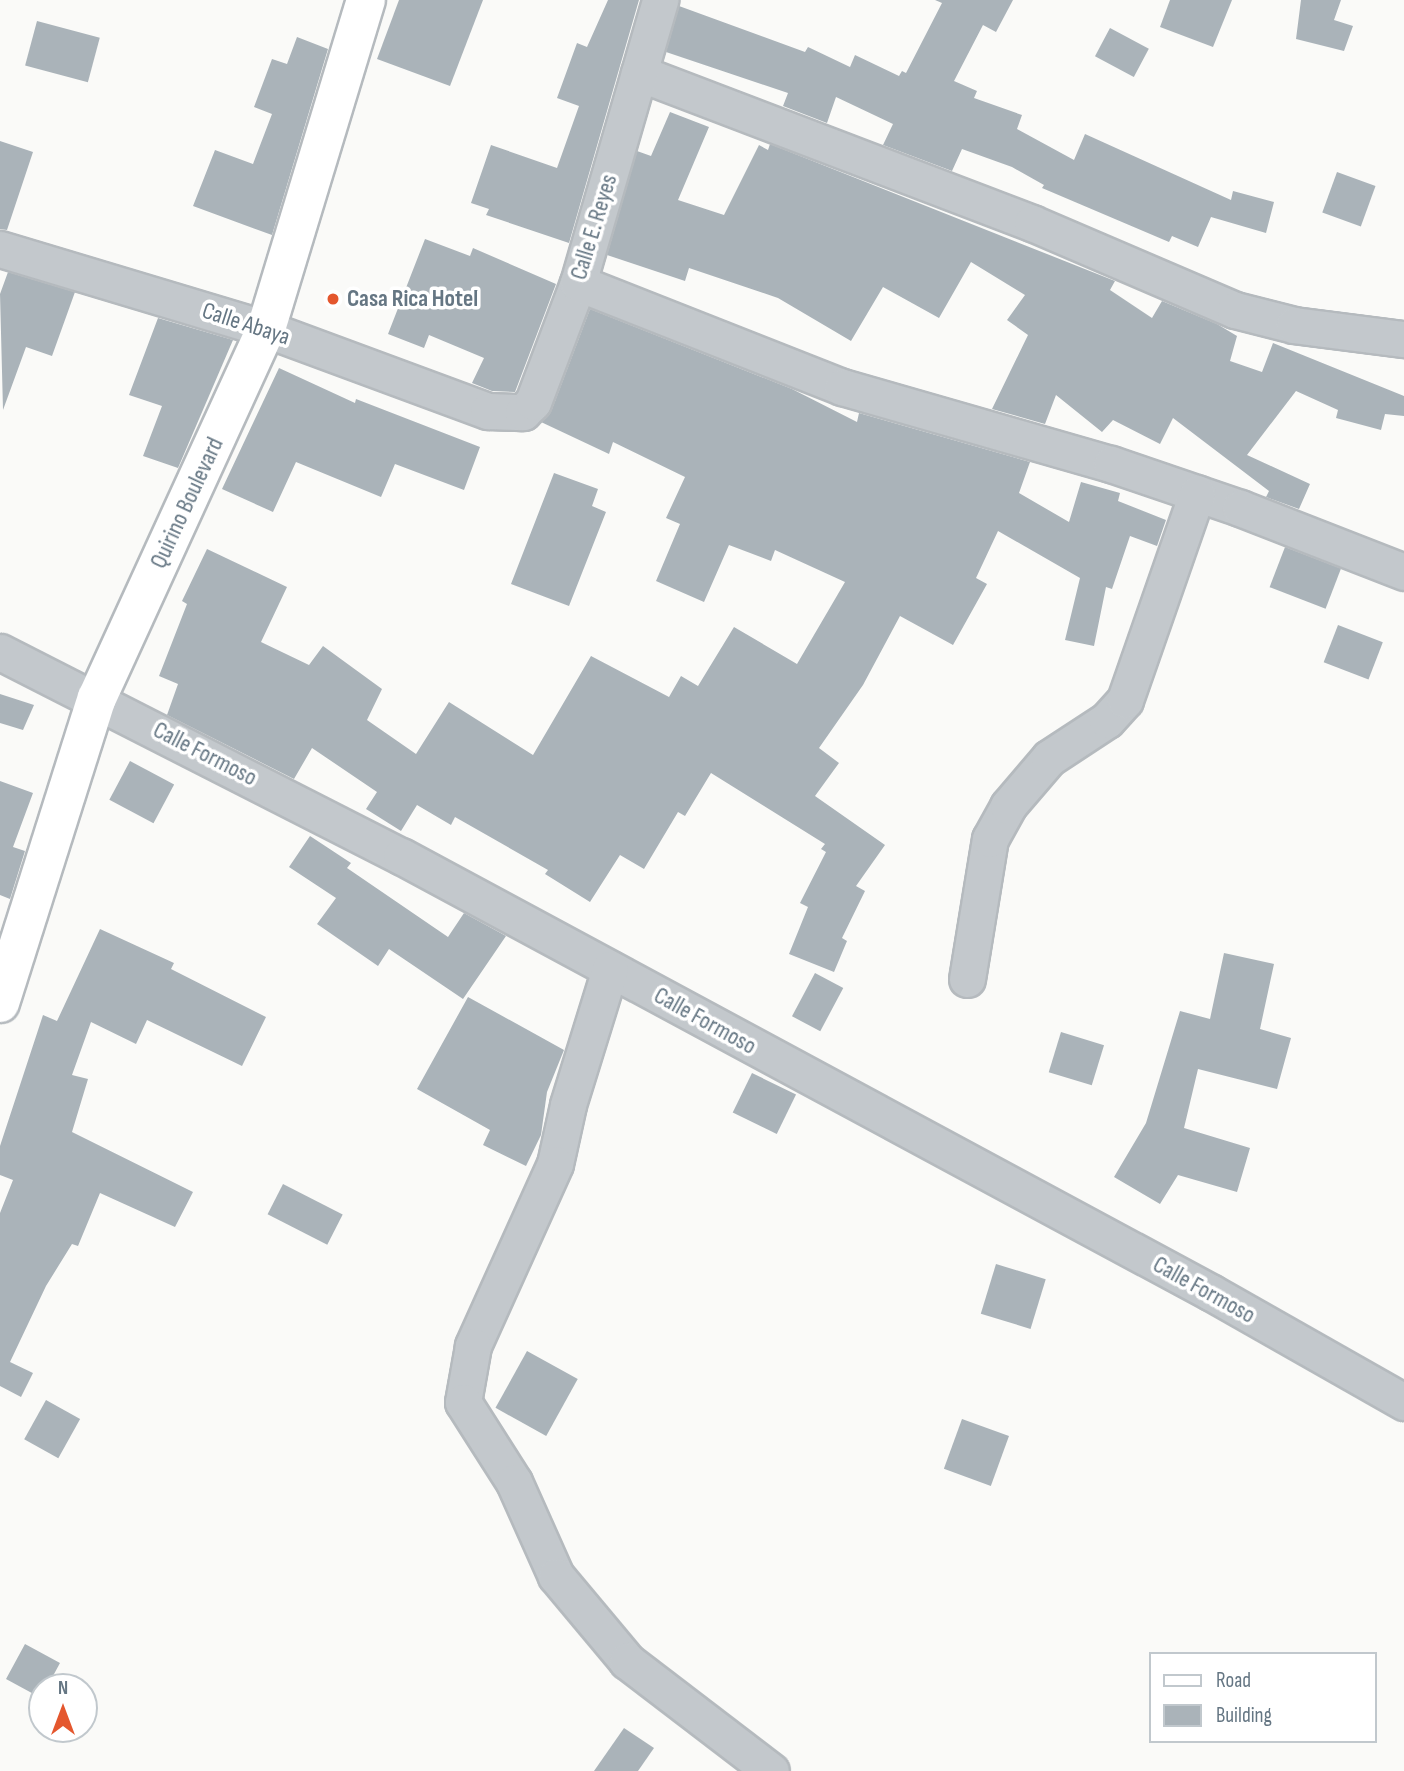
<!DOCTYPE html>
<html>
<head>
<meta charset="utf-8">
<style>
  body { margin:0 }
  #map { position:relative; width:1404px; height:1771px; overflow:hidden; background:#fafaf8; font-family:"Sofia Sans Condensed",sans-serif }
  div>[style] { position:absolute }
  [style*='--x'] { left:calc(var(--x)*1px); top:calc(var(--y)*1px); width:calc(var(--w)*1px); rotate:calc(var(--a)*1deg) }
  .building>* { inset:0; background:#aab3b9; transform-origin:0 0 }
  .roads { filter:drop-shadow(2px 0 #b5babe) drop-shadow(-2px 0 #b5babe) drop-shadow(0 2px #b5babe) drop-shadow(0 -2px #b5babe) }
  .minor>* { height:35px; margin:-17.5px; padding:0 17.5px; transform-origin:17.5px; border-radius:17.5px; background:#c3c8cc }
  .major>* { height:38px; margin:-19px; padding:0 19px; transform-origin:19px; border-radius:19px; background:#fff }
  .dots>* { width:19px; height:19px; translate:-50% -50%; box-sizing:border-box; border:4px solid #fff; border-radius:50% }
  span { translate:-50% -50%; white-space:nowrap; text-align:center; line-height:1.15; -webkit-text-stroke:7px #fff; paint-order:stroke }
  .street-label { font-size:24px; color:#657683 }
  .poi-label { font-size:24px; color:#657683; font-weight:700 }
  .left { translate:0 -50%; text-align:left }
  .legend { position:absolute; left:1149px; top:1652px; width:228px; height:91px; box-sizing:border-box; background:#fff; border:2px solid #c1c8cd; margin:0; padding:9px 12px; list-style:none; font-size:21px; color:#657683 }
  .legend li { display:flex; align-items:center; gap:14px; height:35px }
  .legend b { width:35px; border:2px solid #c1c8cd }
  .north { position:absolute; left:28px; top:1673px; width:70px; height:70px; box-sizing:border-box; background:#fff; border:2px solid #c1c8cd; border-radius:50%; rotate:0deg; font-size:19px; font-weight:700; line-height:28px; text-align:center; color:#657683 }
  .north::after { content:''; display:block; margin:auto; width:24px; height:32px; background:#e4572e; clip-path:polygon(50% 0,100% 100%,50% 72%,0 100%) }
</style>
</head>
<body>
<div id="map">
  <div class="building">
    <div style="clip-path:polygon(399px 0,483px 0,450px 86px,377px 59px)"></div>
    <div style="clip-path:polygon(608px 0,639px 0,569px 243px,486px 215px,489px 209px,471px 203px,491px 145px,557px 168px,579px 106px,557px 98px,577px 43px,587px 47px)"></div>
    <div style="clip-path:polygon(935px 0,1013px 0,996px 32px,983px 25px,954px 81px,977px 91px,974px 98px,1022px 115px,1017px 129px,1074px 160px,1085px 134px,1231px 200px,1233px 191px,1274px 202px,1266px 233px,1211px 217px,1198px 247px,1172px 236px,1169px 242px,1042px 188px,1044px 185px,1012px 167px,962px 149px,952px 171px,883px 145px,893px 124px,836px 97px,827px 123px,783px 106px,788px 93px,666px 52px,679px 6px,805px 52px,808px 47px,850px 67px,855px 55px,899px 76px,902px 71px,906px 73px,942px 3px)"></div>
    <div style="clip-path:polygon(1170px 0,1232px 0,1213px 47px,1160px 27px)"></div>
    <div style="clip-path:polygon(1301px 0,1341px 0,1334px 20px,1353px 26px,1344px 51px,1296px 39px)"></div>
    <div style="left:37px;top:21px;width:65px;height:46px;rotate:15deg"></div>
    <div style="left:1110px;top:28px;width:44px;height:32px;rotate:28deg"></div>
    <div style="clip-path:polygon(297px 37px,328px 49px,272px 235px,193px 206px,215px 150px,253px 164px,272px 114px,254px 107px,272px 59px,287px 64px)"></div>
    <div style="clip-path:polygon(670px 112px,709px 127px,678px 200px,724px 215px,759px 145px,768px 150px,770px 144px,1115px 281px,1110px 290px,1152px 318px,1162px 301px,1217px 324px,1237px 336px,1230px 361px,1262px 372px,1273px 343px,1404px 396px,1404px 416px,1385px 414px,1381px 430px,1336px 418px,1338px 410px,1296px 391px,1247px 455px,1310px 484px,1299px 509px,1266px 497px,1269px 491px,1173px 418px,1160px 444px,1113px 420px,1102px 432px,1056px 395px,1045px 424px,992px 409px,1028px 335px,1007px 320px,1025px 295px,971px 262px,939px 318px,883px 287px,851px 341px,778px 298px,689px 268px,685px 281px,607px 255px,637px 151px,651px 156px)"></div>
    <div style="clip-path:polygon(0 141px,33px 152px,7px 230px,0 229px)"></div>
    <div style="left:1337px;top:172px;width:41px;height:43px;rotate:20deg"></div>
    <div style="clip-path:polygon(425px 239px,470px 256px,473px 248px,556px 284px,515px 392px,492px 391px,472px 383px,484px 358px,429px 335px,424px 348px,388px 334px)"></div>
    <div style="clip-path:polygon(8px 272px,75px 292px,52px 356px,26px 347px,3px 410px,0 294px)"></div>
    <div style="clip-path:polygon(590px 309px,792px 389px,857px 422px,859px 413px,1030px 462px,1019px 493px,1069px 522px,1081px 482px,1120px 493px,1118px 501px,1166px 520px,1157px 546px,1130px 536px,1112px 589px,1106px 587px,1094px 646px,1065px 640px,1080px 578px,998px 531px,976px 578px,987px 584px,953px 645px,900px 616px,863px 685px,819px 748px,839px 763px,815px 796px,885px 845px,856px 886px,865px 891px,842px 938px,847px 941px,834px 972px,789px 954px,808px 907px,800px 903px,826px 852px,821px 849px,825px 844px,711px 773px,685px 816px,678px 812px,644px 869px,620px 855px,590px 902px,545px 874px,548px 870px,455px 817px,451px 825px,417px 805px,401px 831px,366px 809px,377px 792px,312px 748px,294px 779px,167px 715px,178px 684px,159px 676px,187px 604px,182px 601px,207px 549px,287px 587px,261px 642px,309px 665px,323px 646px,382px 689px,367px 720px,416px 754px,449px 702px,533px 755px,591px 656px,669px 697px,681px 676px,698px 686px,734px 627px,797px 664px,845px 582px,775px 550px,771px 561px,729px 545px,704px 602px,656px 581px,680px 524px,666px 518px,685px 477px,613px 442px,609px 454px,541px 422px,552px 409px)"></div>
    <div style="clip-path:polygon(158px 318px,233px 340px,178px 468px,143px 456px,162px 406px,129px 395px)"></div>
    <div style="clip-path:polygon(279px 368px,355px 403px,356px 399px,480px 447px,464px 490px,395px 464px,381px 497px,296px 462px,273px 512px,222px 489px)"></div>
    <div style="clip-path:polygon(554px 473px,598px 489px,592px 506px,606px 512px,569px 606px,511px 584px)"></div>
    <div style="left:1285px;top:547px;width:60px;height:43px;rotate:21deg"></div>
    <div style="left:1338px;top:625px;width:48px;height:40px;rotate:21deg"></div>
    <div style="clip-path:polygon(0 694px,34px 705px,23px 730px,0 723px)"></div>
    <div style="left:130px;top:761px;width:50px;height:44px;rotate:28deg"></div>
    <div style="clip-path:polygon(0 781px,33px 793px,13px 847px,25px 851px,10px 899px,0 895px)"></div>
    <div style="clip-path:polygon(310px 836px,351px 863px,347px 868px,448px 937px,464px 913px,506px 936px,463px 999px,389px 949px,378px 966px,317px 924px,336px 898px,289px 867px)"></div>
    <div style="clip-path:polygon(100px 929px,174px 963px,171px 969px,266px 1017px,242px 1066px,147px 1020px,136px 1044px,91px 1022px,72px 1075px,88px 1079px,72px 1132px,193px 1192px,175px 1227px,100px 1193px,78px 1246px,72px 1244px,46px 1286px,10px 1362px,33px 1373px,21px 1397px,0 1386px,0 1213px,13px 1180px,0 1175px,0 1146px,43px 1015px,57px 1021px)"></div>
    <div style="clip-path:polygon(1224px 953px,1274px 964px,1260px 1029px,1291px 1038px,1277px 1089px,1198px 1069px,1184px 1128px,1250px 1148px,1237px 1192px,1178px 1175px,1160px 1204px,1114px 1177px,1146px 1123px,1180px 1011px,1210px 1019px)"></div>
    <div style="left:815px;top:973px;width:32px;height:49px;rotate:28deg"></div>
    <div style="clip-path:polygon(468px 997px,564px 1050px,547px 1092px,541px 1135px,526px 1166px,483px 1145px,490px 1130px,417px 1089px)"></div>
    <div style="left:1061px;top:1032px;width:45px;height:42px;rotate:17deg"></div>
    <div style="left:752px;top:1073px;width:49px;height:44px;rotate:26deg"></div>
    <div style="left:283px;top:1184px;width:67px;height:34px;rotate:27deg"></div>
    <div style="left:996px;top:1264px;width:52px;height:52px;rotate:17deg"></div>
    <div style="left:527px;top:1351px;width:58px;height:65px;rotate:29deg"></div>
    <div style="left:46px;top:1400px;width:39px;height:45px;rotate:29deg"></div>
    <div style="left:962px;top:1419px;width:50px;height:53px;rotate:20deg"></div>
    <div style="clip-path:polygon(25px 1644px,60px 1663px,47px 1687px,42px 1687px,41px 1698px,6px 1679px)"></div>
    <div style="clip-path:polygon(624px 1728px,654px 1748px,638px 1771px,594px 1771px)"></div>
  </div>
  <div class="roads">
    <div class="minor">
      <div style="--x:639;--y:73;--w:421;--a:20.9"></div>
      <div style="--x:1032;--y:223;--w:221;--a:23.2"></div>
      <div style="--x:1235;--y:310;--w:61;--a:14.3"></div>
      <div style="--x:1294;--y:325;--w:111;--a:7.3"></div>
      <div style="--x:0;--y:249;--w:278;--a:16.7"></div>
      <div style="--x:266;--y:329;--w:237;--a:20.3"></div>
      <div style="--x:488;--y:411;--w:35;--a:2"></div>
      <div style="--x:523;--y:412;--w:14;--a:-45"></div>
      <div style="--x:533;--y:402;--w:127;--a:-69.3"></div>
      <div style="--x:578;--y:283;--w:295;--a:-73.8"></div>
      <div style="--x:578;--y:283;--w:284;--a:21.5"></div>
      <div style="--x:842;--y:387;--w:280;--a:16"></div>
      <div style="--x:1111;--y:464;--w:136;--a:18.8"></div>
      <div style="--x:1240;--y:508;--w:176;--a:21.3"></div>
      <div style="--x:0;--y:652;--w:450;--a:27"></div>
      <div style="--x:401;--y:856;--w:921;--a:28.32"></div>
      <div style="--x:1212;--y:1293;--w:221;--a:29.6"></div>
      <div style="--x:610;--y:969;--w:142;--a:107.2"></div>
      <div style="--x:568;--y:1105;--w:60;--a:102.4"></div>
      <div style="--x:555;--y:1164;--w:200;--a:114.3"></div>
      <div style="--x:473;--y:1346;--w:57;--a:100.1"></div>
      <div style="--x:463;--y:1402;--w:95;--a:57.5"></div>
      <div style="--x:514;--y:1482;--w:103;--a:65.9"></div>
      <div style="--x:556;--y:1576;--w:111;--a:50.1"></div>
      <div style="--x:627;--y:1661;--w:181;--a:37.4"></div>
      <div style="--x:967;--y:979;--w:142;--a:-80.7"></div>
      <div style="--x:990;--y:839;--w:38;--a:-61"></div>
      <div style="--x:1008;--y:806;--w:63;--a:-49.5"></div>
      <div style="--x:1049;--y:758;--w:69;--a:-33.2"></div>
      <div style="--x:1107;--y:720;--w:27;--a:-48"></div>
      <div style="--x:1125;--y:700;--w:219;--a:-70.8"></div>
    </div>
    <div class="major">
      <div style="--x:0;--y:1003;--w:320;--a:-72.4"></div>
      <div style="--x:97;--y:698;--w:406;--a:-65.4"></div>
      <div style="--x:266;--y:329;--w:344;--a:-73.1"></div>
    </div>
  </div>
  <div class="dots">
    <div style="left:333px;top:299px;background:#e4572e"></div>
  </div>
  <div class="street-label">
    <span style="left:594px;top:227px;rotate:-73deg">Calle E. Reyes</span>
    <span style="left:246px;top:324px;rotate:18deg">Calle Abaya</span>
    <span style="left:187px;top:503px;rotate:-65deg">Quirino Boulevard</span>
    <span style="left:205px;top:754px;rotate:27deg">Calle Formoso</span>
    <span style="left:705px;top:1021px;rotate:29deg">Calle Formoso</span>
    <span style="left:1204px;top:1290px;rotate:29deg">Calle Formoso</span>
  </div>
  <div class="poi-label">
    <span class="left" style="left:347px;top:299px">Casa Rica Hotel</span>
  </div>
  <ul class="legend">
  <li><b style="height:9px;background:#fff"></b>Road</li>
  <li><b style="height:19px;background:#aab3b9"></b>Building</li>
  </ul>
  <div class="north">N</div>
</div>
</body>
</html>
